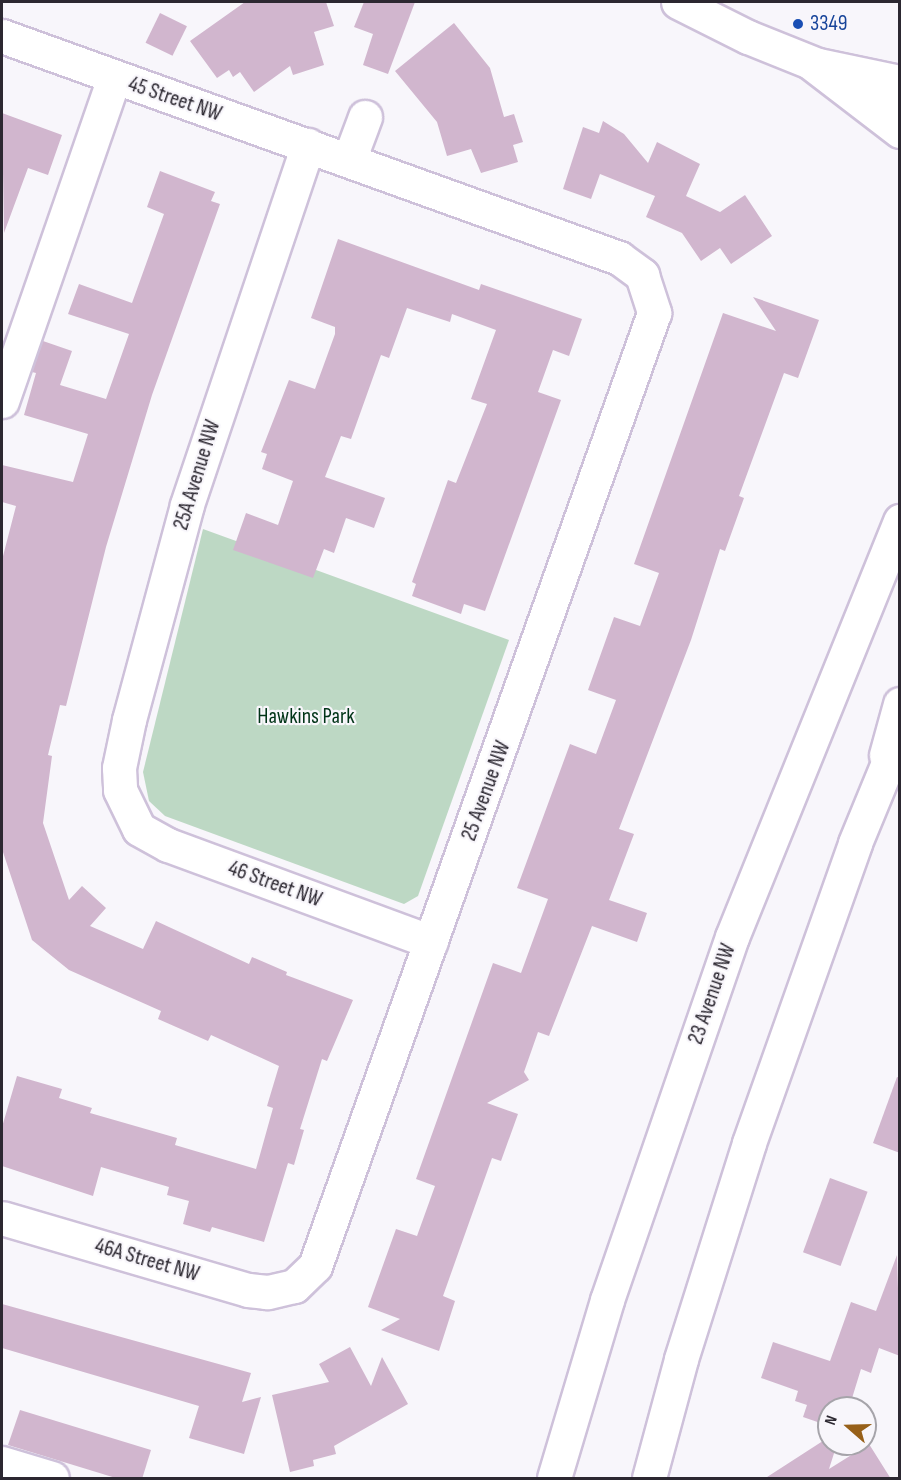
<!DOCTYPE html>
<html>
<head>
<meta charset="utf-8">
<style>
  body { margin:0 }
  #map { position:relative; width:901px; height:1480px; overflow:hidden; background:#f8f6fb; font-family:"Sofia Sans Condensed",sans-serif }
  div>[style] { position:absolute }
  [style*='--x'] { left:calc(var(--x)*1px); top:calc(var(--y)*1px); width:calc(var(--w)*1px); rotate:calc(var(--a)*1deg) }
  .green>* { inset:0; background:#bdd8c4 }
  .building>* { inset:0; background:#d1b6ce; transform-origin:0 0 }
  .roads { filter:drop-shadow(2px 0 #cec1da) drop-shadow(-2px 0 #cec1da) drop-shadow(0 2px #cec1da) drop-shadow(0 -2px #cec1da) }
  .minor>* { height:33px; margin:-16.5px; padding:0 16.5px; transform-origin:16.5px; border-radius:16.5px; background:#fff }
  .major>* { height:33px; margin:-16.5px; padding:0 16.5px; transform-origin:16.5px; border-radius:16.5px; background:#fff }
  .dots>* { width:16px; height:16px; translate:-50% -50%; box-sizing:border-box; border:3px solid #f8f6fb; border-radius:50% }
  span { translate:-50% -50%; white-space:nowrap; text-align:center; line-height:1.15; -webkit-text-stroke:4.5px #f8f6fb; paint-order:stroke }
  .transit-label { font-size:22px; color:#164399 }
  .left { translate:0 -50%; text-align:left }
  .street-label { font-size:22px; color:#2c2831 }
  .park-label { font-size:22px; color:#003417 }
  .frame { position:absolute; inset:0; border:3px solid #2c2831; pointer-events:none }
  .north { position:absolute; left:817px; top:1396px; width:60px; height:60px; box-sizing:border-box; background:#f8f6fb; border:2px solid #a6a4aa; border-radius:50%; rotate:290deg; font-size:16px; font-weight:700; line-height:24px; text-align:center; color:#2c2831 }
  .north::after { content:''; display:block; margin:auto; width:21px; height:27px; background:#976019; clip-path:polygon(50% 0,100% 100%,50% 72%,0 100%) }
</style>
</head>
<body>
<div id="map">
  <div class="green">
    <div style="clip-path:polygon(203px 529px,509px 640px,418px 896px,404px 904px,165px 816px,149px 801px,143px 772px)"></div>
  </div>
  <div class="building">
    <div style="clip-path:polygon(245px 2px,326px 2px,334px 26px,314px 32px,324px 65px,293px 75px,290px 66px,254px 92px,240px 72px,233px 77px,229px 70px,217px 78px,190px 41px)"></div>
    <div style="clip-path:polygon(364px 2px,415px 2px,388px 74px,363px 65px,373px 34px,354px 27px)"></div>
    <div style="left:160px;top:13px;width:30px;height:33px;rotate:26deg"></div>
    <div style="clip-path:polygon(454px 23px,490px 68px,504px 117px,514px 114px,523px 142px,513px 145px,518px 162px,481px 173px,471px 149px,447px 156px,437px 122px,395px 71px)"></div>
    <div style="clip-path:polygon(2px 113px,62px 135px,48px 175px,28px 168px,4px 233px)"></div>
    <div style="clip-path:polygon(603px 121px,624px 134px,648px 163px,657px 142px,700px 164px,686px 196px,720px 212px,745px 195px,772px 236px,731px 264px,720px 248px,701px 261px,682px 233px,646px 217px,655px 196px,600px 174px,591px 199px,563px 189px,583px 127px,599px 133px)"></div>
    <div style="clip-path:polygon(160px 171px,215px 192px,211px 201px,220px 204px,152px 395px,106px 547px,66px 706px,60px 705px,48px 755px,52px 756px,43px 823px,69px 900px,82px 886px,106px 908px,90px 926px,143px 949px,156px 921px,249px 964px,252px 957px,287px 972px,286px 975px,353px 1000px,327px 1061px,322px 1059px,300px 1129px,304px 1130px,294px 1165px,288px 1163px,264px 1242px,212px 1227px,210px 1232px,183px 1224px,189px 1201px,167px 1195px,169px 1187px,101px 1167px,93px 1196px,2px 1166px,2px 1127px,17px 1076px,62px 1089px,59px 1098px,92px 1108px,90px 1113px,177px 1138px,175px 1145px,256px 1169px,273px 1108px,267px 1106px,279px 1066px,211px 1035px,208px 1041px,158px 1019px,161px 1011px,69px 970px,32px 940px,2px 849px,2px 560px,16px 506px,2px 502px,2px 465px,73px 482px,88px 434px,24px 415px,36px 373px,32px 372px,43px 341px,72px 351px,60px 385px,106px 399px,129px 334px,68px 314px,79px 284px,132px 303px,164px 214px,147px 207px)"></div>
    <div style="clip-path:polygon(338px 239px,479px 290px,481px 284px,582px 319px,569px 356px,553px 350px,538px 392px,561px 400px,485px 611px,464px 604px,461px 614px,412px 596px,416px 584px,412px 582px,448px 480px,456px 483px,487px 404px,471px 399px,496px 330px,452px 314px,450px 322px,407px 308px,389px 358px,381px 355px,351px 439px,341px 436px,325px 477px,385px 498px,374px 528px,346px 518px,334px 553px,324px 549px,313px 578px,233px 550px,246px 513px,278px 525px,293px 481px,262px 469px,267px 454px,261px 452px,289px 380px,315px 389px,335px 334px,335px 327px,311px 318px)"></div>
    <div style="clip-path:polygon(753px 297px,819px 320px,798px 378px,784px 373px,739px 496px,744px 498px,725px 551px,720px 549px,691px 640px,619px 829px,634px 834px,609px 900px,647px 913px,637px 942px,592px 926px,549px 1036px,538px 1032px,524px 1072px,529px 1080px,487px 1103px,518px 1114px,501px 1161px,492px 1158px,443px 1296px,455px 1301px,439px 1351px,381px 1330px,400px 1319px,368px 1307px,396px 1229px,417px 1236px,435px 1186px,416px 1179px,493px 963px,521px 973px,548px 899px,517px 888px,570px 744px,596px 754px,616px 700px,588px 690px,614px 617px,640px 626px,659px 573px,634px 564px,723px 313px,776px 331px)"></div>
    <div style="clip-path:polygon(897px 1077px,900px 1078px,900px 1153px,873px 1143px)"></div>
    <div style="left:830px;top:1178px;width:40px;height:79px;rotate:20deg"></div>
    <div style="clip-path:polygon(897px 1255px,900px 1356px,879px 1348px,871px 1373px,861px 1369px,849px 1408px,829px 1408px,829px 1426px,803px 1417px,807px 1405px,795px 1401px,798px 1391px,761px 1378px,773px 1342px,830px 1361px,851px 1302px,876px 1311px)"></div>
    <div style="clip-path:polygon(2px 1304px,251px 1373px,242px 1402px,261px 1397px,244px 1454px,189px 1438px,199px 1406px,2px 1348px)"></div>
    <div style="clip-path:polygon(350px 1347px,371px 1386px,382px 1357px,408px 1404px,334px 1446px,336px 1454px,313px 1460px,314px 1466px,290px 1472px,272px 1395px,329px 1382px,319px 1364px)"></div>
    <div style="clip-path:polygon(20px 1410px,151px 1450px,142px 1479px,119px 1479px,8px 1445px)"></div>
    <div style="clip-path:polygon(829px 1437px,829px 1444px,837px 1444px,829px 1469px,869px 1444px,891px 1479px,764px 1479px)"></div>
  </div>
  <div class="roads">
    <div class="minor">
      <div style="--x:678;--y:2;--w:78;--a:26.6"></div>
      <div style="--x:748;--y:37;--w:164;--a:21.9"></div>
      <div style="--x:2;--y:36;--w:656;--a:19.79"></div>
      <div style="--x:619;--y:258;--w:29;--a:36"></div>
      <div style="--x:642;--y:275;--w:40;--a:72"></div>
      <div style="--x:654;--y:313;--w:1011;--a:109.58"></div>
      <div style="--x:315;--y:1266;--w:29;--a:136"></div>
      <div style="--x:294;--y:1286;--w:28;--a:167"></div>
      <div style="--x:267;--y:1292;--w:19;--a:-174"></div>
      <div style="--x:248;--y:1290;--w:256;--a:-163.7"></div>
      <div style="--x:308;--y:145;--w:380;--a:108.6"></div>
      <div style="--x:187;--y:505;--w:223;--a:105.1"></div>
      <div style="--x:129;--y:720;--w:49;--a:101.8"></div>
      <div style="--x:119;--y:768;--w:22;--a:87"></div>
      <div style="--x:120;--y:790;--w:43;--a:64"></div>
      <div style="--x:139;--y:829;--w:33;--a:29"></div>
      <div style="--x:168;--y:845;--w:280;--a:20.2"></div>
      <div style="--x:349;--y:160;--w:46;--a:-69.6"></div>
      <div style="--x:2;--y:401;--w:343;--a:-70.9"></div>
      <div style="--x:2;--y:1463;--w:52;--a:16.7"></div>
    </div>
    <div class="major">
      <div style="--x:811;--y:63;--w:112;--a:37.4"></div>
      <div style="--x:818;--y:65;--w:84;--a:11.7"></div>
      <div style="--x:886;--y:755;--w:53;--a:-74.6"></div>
      <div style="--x:554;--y:1478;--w:186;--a:-73.4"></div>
      <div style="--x:607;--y:1300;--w:384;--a:-71"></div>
      <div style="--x:732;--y:937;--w:449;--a:-68"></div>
      <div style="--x:649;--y:1478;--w:123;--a:-74.9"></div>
      <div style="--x:681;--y:1359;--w:226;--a:-72.5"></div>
      <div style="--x:749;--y:1143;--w:318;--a:-70.5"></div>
      <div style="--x:855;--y:843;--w:118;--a:-67.6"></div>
    </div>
  </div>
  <div class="dots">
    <div style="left:798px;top:24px;background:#1a4fb4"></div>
  </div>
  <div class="transit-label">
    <span class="left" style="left:810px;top:24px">3349</span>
  </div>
  <div class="street-label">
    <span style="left:175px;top:99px;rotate:19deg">45 Street NW</span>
    <span style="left:197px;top:475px;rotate:-73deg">25A Avenue NW</span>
    <span style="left:486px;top:791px;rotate:-70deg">25 Avenue NW</span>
    <span style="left:275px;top:884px;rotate:20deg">46 Street NW</span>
    <span style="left:712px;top:994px;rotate:-71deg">23 Avenue NW</span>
    <span style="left:147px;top:1260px;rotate:16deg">46A Street NW</span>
  </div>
  <div class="park-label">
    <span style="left:306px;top:717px">Hawkins Park</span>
  </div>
  <div class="frame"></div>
  <div class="north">N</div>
</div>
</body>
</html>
